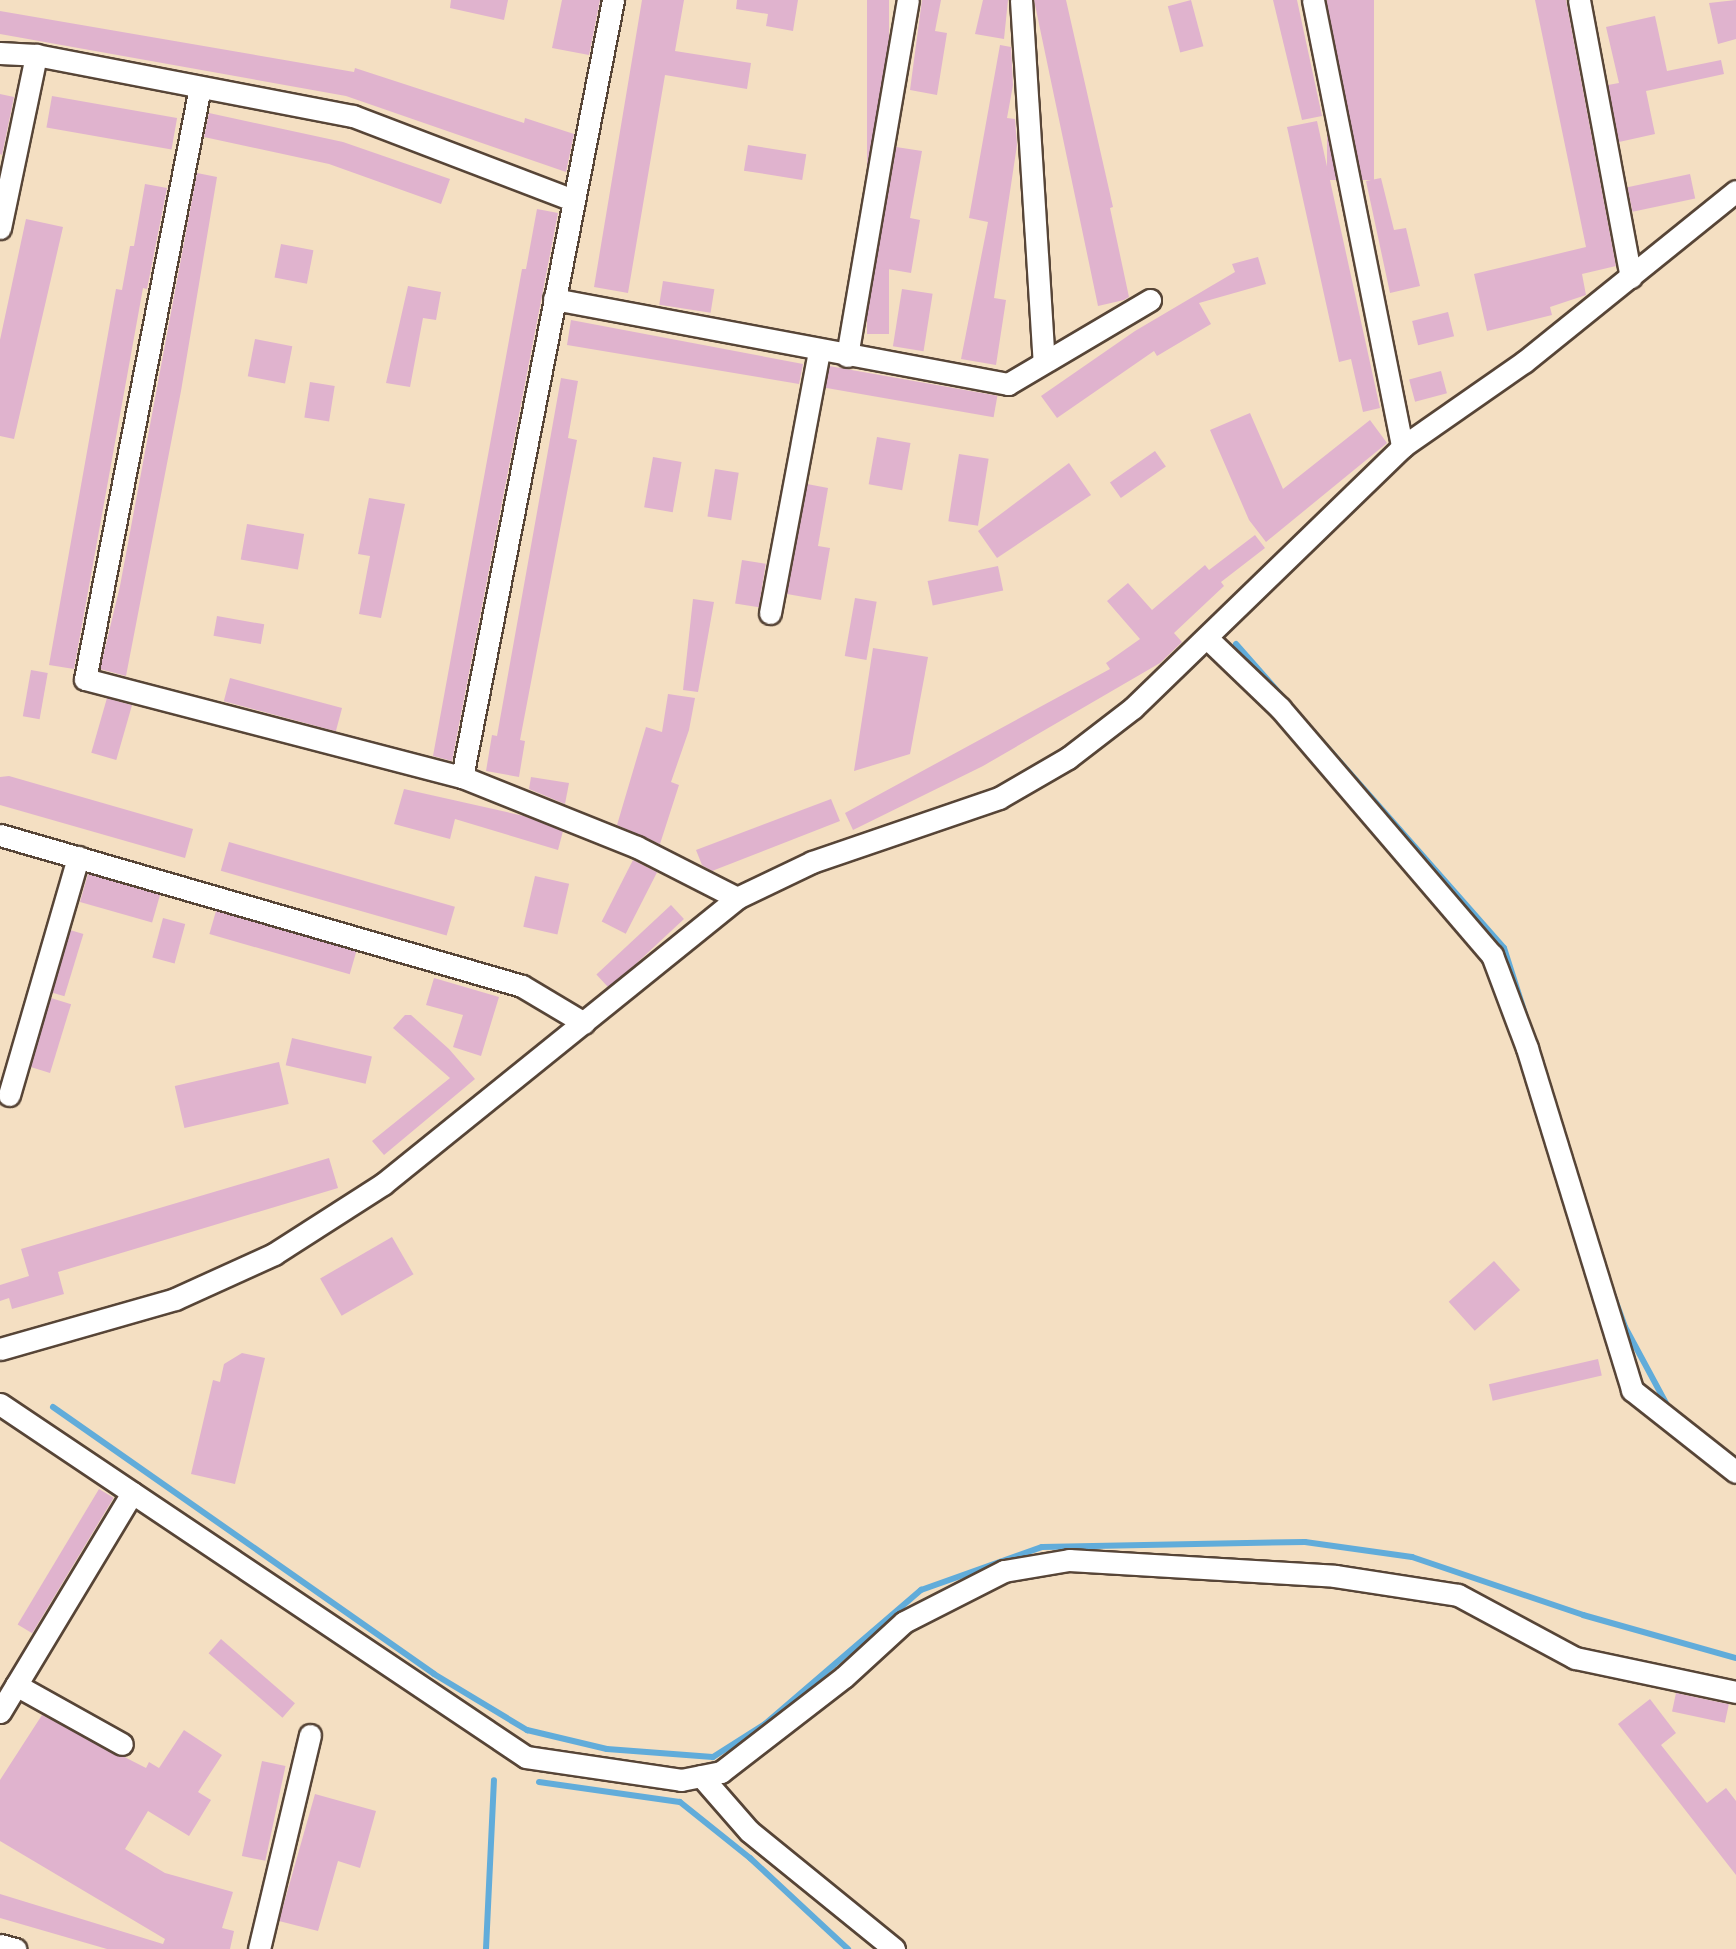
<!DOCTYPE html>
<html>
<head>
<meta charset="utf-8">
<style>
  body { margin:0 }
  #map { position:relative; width:1736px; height:1949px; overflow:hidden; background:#f4dfc2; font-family:Caveat,sans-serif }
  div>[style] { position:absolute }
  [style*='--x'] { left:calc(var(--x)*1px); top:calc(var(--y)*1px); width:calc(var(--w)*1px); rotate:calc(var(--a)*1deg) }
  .stream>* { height:6px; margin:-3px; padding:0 3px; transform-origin:3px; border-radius:3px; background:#61acda }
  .building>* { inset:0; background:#e0b3ce; transform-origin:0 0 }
  .roads { filter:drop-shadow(2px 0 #574537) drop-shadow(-2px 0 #574537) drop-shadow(0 2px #574537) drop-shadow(0 -2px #574537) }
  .minor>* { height:21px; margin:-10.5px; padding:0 10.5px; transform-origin:10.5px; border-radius:10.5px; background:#fff }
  span { translate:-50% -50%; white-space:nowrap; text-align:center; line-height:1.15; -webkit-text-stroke:6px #fdfcf7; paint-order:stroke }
</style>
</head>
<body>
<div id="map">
  <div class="stream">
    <div style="--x:1236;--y:644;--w:405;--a:48.6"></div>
    <div style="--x:1504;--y:948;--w:72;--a:72.3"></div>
    <div style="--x:1612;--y:1291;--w:38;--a:70"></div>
    <div style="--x:1625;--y:1327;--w:91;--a:61.7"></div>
    <div style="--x:53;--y:1407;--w:465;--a:35"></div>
    <div style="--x:434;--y:1674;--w:109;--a:31.1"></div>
    <div style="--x:527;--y:1730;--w:82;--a:13.4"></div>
    <div style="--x:607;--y:1749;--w:106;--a:4.3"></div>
    <div style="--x:713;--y:1757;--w:62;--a:-32.4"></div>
    <div style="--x:765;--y:1724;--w:206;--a:-40.7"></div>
    <div style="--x:921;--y:1590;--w:128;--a:-19.6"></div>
    <div style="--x:1042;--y:1547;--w:263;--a:-1.1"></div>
    <div style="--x:1305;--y:1542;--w:108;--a:8"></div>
    <div style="--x:1412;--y:1557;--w:181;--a:18.7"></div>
    <div style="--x:1583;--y:1615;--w:159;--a:15.7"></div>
    <div style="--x:539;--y:1782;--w:142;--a:8.1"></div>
    <div style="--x:680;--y:1802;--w:90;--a:38.7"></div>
    <div style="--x:750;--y:1858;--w:134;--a:42.9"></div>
    <div style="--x:486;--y:1949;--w:169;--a:-87.3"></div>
  </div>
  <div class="building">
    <div style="clip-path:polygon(451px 0,508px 0,504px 20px,450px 8px)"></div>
    <div style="clip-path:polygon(562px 0,600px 0,589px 55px,552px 48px)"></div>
    <div style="clip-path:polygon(642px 0,684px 0,675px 51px,751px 63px,747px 89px,665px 75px,628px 293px,594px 287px)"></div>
    <div style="clip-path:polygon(737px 0,798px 0,793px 31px,766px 26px,768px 14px,736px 9px)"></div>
    <div style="left:867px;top:0;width:22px;height:334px"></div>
    <div style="clip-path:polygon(922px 0,941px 0,935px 31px,947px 33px,937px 95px,910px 90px)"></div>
    <div style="clip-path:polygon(983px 0,1008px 0,1004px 39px,975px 34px)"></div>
    <div style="clip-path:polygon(1034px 0,1066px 0,1113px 207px,1110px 208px,1129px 297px,1124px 300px,1098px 306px)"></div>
    <div style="left:1191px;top:0;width:48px;height:24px;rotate:75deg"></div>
    <div style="clip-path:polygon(1273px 0,1297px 0,1322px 116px,1302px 120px)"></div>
    <div style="left:1327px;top:0;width:47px;height:180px"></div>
    <div style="clip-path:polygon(1535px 0,1566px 0,1616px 266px,1582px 274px,1586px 295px,1550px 307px,1552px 315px,1487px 331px,1474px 274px,1586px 247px)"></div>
    <div style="clip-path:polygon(1736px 0,1736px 39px,1718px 44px,1709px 3px)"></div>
    <div style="clip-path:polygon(0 11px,354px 72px,355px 68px,524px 123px,525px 118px,574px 134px,566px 172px,346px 96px,0 34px)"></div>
    <div style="clip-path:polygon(1655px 16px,1667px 71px,1721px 60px,1724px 74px,1646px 91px,1655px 134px,1619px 142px,1608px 85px,1619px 83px,1606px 27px)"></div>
    <div style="clip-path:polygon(1000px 45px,1011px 47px,1013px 85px,1007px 118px,1015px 119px,1017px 145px,994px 298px,1006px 300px,996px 365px,961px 359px,988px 222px,969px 218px)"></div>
    <div style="clip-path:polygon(0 94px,14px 97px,2px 155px,0 154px)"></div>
    <div style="left:52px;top:96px;width:127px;height:32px;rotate:10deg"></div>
    <div style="clip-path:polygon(209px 113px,343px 142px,450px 179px,441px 204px,329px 164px,204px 137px)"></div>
    <div style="clip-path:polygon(1317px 121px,1380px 408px,1363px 412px,1351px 359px,1339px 362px,1287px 127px)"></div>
    <div style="left:748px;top:145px;width:59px;height:26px;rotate:9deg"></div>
    <div style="clip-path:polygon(896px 147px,922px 151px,910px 218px,920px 220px,911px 273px,876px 267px)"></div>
    <div style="clip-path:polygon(197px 173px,217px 177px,181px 391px,126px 676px,100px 669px,120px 586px)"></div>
    <div style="left:1690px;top:174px;width:25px;height:64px;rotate:78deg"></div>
    <div style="clip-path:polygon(1381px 178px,1394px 230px,1406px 228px,1420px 286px,1390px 293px,1366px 181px)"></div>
    <div style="clip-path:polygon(145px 184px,167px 188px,147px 289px,143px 288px,74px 669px,49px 665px,116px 289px,122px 290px,130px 246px,134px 246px)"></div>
    <div style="clip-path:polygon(537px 209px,558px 213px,452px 761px,433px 756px,522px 269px,526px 269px)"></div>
    <div style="clip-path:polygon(26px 219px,63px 227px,14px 439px,0 436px,0 340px)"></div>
    <div style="left:281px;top:244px;width:33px;height:34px;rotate:11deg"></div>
    <div style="clip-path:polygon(1258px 257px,1266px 284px,1199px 303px,1211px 324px,1157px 356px,1154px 351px,1057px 418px,1041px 396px,1135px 331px,1235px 272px,1232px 264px)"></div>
    <div style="left:663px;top:281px;width:52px;height:24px;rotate:9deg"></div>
    <div style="clip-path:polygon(408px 286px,441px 292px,436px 320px,423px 318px,410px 387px,386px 383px)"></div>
    <div style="left:902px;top:289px;width:31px;height:58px;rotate:9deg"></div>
    <div style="left:1448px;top:312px;width:25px;height:37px;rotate:76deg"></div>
    <div style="clip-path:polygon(571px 320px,803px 364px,799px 384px,567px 345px)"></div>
    <div style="left:255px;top:339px;width:38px;height:38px;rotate:11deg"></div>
    <div style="left:829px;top:366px;width:171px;height:22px;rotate:10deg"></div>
    <div style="left:1441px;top:371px;width:23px;height:33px;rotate:75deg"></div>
    <div style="clip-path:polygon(561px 378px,578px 381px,568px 438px,577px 440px,520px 740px,525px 741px,519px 777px,486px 771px,492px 735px,497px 736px)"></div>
    <div style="left:310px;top:382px;width:25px;height:36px;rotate:9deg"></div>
    <div style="clip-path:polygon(1250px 413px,1283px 489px,1370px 420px,1387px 443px,1266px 542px,1249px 520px,1210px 430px)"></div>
    <div style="left:877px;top:437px;width:34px;height:48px;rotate:10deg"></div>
    <div style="left:1155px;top:451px;width:19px;height:55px;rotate:55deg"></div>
    <div style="left:959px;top:454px;width:30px;height:68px;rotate:9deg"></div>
    <div style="left:653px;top:457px;width:29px;height:51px;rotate:10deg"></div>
    <div style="clip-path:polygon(1069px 463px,1091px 495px,997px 558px,978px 531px)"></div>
    <div style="left:715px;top:469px;width:24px;height:48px;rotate:9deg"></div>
    <div style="clip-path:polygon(807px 484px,828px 488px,818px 546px,830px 548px,821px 600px,787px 594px)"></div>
    <div style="clip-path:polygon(369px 498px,405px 504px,381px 618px,359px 614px,370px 556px,358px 554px)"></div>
    <div style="left:247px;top:524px;width:58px;height:36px;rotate:10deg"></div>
    <div style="clip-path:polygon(1255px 535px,1265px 548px,1221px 582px,1224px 586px,1174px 633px,1182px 642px,1160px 663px,983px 766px,853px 830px,845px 813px,1110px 669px,1106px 663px,1140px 639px,1107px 601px,1128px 583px,1152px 610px,1205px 565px,1209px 570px)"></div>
    <div style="left:742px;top:560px;width:24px;height:44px;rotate:9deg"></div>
    <div style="left:998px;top:566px;width:25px;height:72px;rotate:78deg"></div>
    <div style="left:855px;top:598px;width:22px;height:59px;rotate:10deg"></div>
    <div style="clip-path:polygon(693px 599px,714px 602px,698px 692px,683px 690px)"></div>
    <div style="left:217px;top:616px;width:48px;height:20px;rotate:10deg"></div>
    <div style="clip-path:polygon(873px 648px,928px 657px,910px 754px,854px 771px)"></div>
    <div style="left:31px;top:670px;width:17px;height:47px;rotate:10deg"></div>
    <div style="left:230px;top:678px;width:116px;height:24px;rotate:15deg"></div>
    <div style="clip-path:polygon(668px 694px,695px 698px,689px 730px,671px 782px,679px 785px,660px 844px,617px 825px,646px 727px,662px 732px)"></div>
    <div style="left:107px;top:698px;width:26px;height:57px;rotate:16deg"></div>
    <div style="clip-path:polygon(9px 776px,193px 829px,185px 858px,0 805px,0 777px)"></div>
    <div style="clip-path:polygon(531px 777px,569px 783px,565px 804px,529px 789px)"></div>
    <div style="clip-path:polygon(404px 789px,524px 816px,563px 831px,558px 850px,455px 819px,450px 839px,394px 824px)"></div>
    <div style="clip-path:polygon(831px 799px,840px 821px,712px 871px,702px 865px,696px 850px)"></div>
    <div style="left:229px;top:842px;width:235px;height:30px;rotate:16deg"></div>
    <div style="left:633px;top:860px;width:27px;height:69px;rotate:27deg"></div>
    <div style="left:88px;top:874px;width:75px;height:29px;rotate:16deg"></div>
    <div style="left:535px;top:876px;width:35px;height:52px;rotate:13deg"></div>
    <div style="left:671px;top:905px;width:19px;height:102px;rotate:47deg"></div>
    <div style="left:216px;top:911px;width:146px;height:24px;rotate:16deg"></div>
    <div style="left:163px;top:918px;width:23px;height:41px;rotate:15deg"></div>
    <div style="left:70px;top:930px;width:14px;height:65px;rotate:17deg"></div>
    <div style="clip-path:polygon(434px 978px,499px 997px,481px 1056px,453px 1047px,463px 1015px,426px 1005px)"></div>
    <div style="left:51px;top:998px;width:21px;height:72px;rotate:17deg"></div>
    <div style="clip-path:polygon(405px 1015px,411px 1015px,449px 1049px,475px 1079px,384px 1155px,372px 1141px,450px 1078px,393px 1028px)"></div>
    <div style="left:292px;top:1038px;width:82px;height:28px;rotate:13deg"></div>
    <div style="left:279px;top:1062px;width:43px;height:107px;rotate:77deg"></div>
    <div style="clip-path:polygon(329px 1158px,338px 1188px,58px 1272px,64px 1294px,12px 1309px,9px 1298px,0 1301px,0 1285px,29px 1276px,21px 1249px)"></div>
    <div style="left:392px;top:1237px;width:43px;height:83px;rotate:60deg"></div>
    <div style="left:1494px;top:1261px;width:39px;height:61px;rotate:48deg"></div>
    <div style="clip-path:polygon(242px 1353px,265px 1358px,235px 1484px,191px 1474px,213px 1380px,220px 1382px,224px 1364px)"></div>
    <div style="left:1598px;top:1359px;width:17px;height:112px;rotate:77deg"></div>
    <div style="left:99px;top:1489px;width:17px;height:158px;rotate:31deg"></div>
    <div style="left:221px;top:1639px;width:98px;height:19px;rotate:41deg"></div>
    <div style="left:1676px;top:1693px;width:54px;height:19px;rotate:12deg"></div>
    <div style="clip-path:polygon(1650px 1699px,1676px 1733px,1661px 1745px,1707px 1803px,1726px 1788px,1736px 1801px,1736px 1875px,1618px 1724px)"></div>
    <div style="clip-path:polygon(42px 1715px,146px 1768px,149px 1762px,159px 1768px,184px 1730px,222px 1755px,198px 1792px,211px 1800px,189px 1836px,148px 1811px,125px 1849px,165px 1873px,233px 1892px,222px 1928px,234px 1931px,230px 1949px,107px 1949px,0 1918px,0 1894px,163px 1944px,165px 1939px,0 1841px,0 1780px)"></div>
    <div style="left:262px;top:1761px;width:24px;height:97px;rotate:12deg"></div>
    <div style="clip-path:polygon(315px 1794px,376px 1811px,360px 1868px,338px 1861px,318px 1931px,279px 1921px)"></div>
  </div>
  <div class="roads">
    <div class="minor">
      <div style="--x:1021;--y:0;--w:362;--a:86.4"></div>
      <div style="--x:1313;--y:0;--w:456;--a:78.7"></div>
      <div style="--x:1579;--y:0;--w:282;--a:79.4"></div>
      <div style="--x:0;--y:53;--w:36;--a:3"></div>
      <div style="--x:36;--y:55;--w:323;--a:10.9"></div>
      <div style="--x:353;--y:116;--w:235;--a:20.9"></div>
      <div style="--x:200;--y:87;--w:603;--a:100.99"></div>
      <div style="--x:85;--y:679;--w:390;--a:14.6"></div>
      <div style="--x:462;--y:777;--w:188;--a:21.8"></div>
      <div style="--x:637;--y:847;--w:112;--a:27"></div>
      <div style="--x:0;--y:228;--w:177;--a:-78.2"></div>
      <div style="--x:554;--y:299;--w:462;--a:10.6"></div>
      <div style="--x:1008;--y:384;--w:165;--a:-30.6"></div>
      <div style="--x:847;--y:356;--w:361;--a:-80.3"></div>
      <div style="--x:770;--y:613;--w:268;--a:-79.4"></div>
      <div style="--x:1207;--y:638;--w:101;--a:43.8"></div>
      <div style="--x:1280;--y:708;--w:326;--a:49.4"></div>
      <div style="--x:1492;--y:955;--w:99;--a:69.4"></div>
      <div style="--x:1527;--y:1048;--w:358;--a:72.9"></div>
      <div style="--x:1632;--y:1390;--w:132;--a:38.3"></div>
      <div style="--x:462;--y:777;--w:792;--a:-79"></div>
      <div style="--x:0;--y:835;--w:543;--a:16.13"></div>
      <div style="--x:522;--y:986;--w:72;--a:30.8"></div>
      <div style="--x:9;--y:1095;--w:248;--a:-73.8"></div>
      <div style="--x:0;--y:1349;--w:182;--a:-15.9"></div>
      <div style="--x:175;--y:1299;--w:109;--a:-24.4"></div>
      <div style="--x:274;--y:1254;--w:130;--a:-32.7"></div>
      <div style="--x:383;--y:1184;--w:455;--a:-38.9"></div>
      <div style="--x:737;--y:898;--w:83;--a:-25.6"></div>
      <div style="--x:812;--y:862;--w:198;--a:-18.9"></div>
      <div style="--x:999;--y:798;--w:80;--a:-30.1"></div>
      <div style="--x:1068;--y:758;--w:82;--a:-37.6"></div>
      <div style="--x:1133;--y:708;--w:375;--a:-44.1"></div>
      <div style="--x:1402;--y:447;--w:149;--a:-34.9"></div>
      <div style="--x:1524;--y:362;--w:272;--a:-38.9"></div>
      <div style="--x:0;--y:1404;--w:633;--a:33.87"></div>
      <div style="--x:526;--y:1757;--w:157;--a:8.4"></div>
      <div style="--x:681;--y:1780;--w:41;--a:-11.3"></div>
      <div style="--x:721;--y:1772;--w:155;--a:-37.7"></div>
      <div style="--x:844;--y:1677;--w:81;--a:-42.5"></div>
      <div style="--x:904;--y:1622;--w:112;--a:-27"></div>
      <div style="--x:1004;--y:1571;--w:66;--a:-9.6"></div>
      <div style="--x:1069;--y:1560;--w:266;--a:3.4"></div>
      <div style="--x:1335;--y:1576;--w:124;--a:8.8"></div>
      <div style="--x:1458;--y:1595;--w:133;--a:28.3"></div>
      <div style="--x:1575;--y:1658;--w:165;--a:11.9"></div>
      <div style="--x:16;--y:1685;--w:121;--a:29.1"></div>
      <div style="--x:0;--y:1712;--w:256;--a:-58.9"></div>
      <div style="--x:701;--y:1776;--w:73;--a:48.9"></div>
      <div style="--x:749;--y:1831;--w:187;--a:39.1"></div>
      <div style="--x:0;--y:1945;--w:16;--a:15"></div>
      <div style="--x:259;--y:1949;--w:220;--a:-76.6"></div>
    </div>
  </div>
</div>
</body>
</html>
